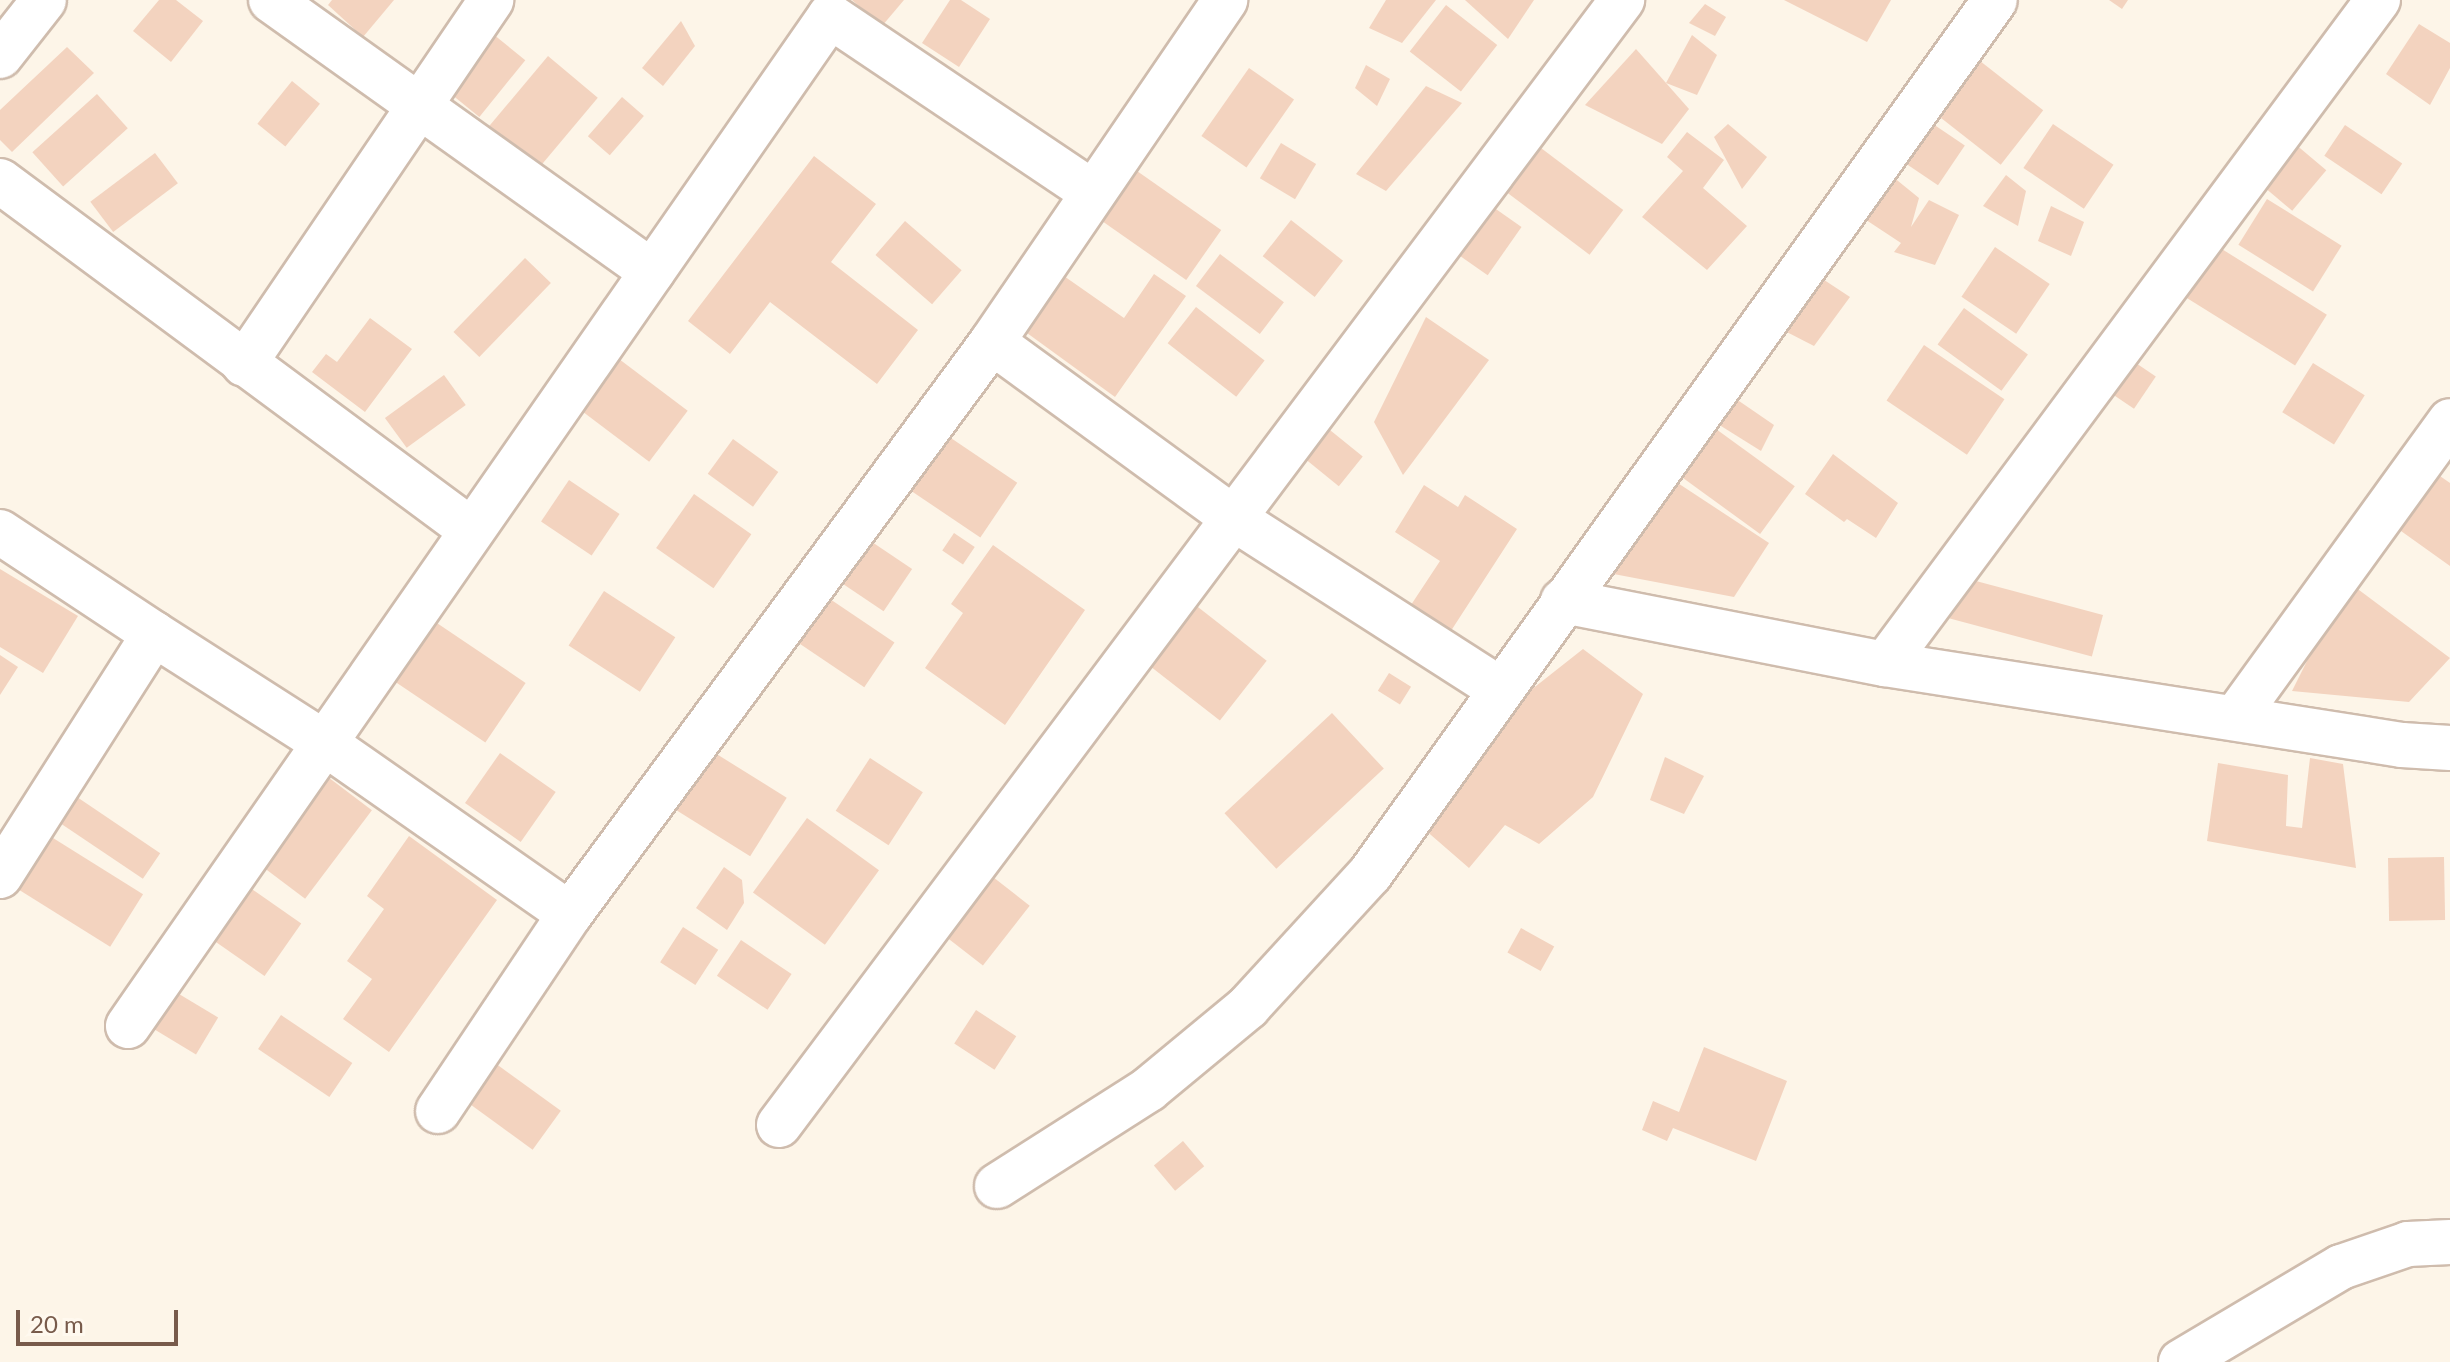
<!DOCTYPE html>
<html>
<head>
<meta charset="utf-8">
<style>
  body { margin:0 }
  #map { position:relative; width:2450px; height:1362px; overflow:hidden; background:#fdf5e8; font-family:Lato,sans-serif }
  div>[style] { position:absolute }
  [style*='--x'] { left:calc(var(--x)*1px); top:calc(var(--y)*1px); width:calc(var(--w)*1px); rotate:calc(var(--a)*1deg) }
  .building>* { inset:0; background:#f3d3bf; transform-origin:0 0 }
  .roads { filter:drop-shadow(2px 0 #cfbcad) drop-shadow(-2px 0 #cfbcad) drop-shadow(0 2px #cfbcad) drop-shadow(0 -2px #cfbcad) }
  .minor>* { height:44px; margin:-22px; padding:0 22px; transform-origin:22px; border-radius:22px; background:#fff }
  span { translate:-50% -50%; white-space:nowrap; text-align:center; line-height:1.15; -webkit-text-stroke:6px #fff9ef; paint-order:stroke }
  .scale { position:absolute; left:16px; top:1310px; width:162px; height:36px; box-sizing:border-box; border:4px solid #785b4b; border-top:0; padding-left:10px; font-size:24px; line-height:28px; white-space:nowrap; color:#785b4b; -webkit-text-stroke:6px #fff9ef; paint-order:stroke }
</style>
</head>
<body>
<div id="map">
  <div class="building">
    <div style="clip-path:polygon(159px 0,176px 0,203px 21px,171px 62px,133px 31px)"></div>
    <div style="clip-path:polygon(332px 0,394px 0,363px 37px,328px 5px)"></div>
    <div style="clip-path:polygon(852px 0,904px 0,882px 26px)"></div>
    <div style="clip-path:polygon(950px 0,961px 0,990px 19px,959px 67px,922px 43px)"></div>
    <div style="clip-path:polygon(1386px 0,1436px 0,1402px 43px,1369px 28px)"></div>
    <div style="clip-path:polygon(1465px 0,1534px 0,1508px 39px)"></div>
    <div style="clip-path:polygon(1784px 0,1891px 0,1867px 42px)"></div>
    <div style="clip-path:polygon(2109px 0,2128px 0,2122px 9px)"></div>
    <div style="clip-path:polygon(1705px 4px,1726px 17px,1715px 36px,1689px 23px)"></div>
    <div style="left:1446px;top:5px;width:65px;height:59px;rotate:38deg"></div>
    <div style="clip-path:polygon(681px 21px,695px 46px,663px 86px,642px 68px)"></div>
    <div style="clip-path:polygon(2419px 24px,2450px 43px,2450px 68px,2430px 105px,2386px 74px)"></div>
    <div style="left:488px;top:30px;width:48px;height:73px;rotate:39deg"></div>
    <div style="clip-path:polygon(1692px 35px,1717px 55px,1697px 95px,1666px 83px)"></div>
    <div style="clip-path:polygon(67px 47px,94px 73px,12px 152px,0 140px,0 110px)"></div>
    <div style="clip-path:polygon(1636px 49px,1689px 109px,1662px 144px,1585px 105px)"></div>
    <div style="left:1966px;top:50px;width:98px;height:69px;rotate:38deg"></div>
    <div style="left:548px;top:56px;width:65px;height:94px;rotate:40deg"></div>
    <div style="clip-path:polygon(1366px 65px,1390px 79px,1377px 106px,1355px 88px)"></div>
    <div style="left:1249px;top:68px;width:55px;height:83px;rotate:35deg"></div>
    <div style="left:292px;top:81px;width:36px;height:55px;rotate:39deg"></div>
    <div style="clip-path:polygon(1426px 86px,1462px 103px,1386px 191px,1356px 174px)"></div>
    <div style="left:97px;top:94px;width:46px;height:87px;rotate:48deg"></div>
    <div style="left:622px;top:97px;width:29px;height:52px;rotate:41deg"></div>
    <div style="left:1930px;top:122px;width:42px;height:48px;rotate:34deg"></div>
    <div style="clip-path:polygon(1728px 124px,1767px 157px,1742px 189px,1714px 137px)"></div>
    <div style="left:2053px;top:124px;width:73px;height:53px;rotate:34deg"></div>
    <div style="left:2345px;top:125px;width:69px;height:37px;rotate:34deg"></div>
    <div style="clip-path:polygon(1687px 132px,1724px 160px,1703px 188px,1747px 226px,1707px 270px,1642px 217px,1683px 171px,1667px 157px)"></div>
    <div style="left:2288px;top:138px;width:50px;height:53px;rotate:40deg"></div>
    <div style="left:1529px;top:139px;width:118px;height:56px;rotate:37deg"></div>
    <div style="left:1281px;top:143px;width:41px;height:41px;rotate:31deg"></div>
    <div style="left:155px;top:153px;width:38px;height:81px;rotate:53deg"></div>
    <div style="clip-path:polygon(814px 156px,876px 204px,831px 262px,918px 330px,877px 384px,770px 302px,730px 354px,688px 321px)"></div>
    <div style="left:1127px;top:164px;width:115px;height:61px;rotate:35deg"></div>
    <div style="clip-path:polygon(1887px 172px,1919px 198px,1911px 227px,1929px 200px,1959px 215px,1935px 265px,1894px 252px,1901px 243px,1851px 210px)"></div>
    <div style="clip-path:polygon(2006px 175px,2026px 191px,2018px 226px,1983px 206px)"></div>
    <div style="left:2267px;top:199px;width:88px;height:54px;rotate:32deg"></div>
    <div style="left:1483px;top:200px;width:47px;height:59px;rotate:35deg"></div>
    <div style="clip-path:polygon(2051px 206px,2084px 222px,2071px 256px,2038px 241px)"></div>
    <div style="left:1291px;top:220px;width:66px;height:46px;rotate:38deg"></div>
    <div style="left:905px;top:221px;width:75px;height:45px;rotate:41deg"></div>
    <div style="left:2209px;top:241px;width:139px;height:60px;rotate:32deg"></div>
    <div style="left:1995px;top:247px;width:66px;height:60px;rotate:34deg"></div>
    <div style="left:1220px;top:254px;width:80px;height:40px;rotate:37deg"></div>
    <div style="left:525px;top:258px;width:36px;height:103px;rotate:44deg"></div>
    <div style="clip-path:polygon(1051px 267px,1124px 318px,1154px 274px,1186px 296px,1115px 397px,1012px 322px)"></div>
    <div style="clip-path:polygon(1809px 270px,1850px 297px,1814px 346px,1767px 322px)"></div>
    <div style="left:1196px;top:307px;width:87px;height:46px;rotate:38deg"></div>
    <div style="left:1964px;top:308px;width:79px;height:45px;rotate:36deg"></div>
    <div style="clip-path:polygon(1426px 317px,1489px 360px,1403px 475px,1374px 422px)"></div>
    <div style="clip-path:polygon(370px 318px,412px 349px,365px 412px,312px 372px,326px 354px,337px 362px)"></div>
    <div style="left:1924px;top:345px;width:97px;height:67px;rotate:34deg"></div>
    <div style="left:2121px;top:353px;width:42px;height:39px;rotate:34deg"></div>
    <div style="left:619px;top:359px;width:86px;height:64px;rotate:37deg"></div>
    <div style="left:2313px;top:363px;width:61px;height:58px;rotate:32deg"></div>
    <div style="left:444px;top:375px;width:37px;height:73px;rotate:54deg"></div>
    <div style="clip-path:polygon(1723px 390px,1774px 425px,1761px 451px,1705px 416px)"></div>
    <div style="left:1705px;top:421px;width:111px;height:59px;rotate:36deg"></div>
    <div style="left:1320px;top:422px;width:55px;height:38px;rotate:39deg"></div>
    <div style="left:936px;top:428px;width:98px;height:66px;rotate:34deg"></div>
    <div style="left:733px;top:439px;width:56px;height:43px;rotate:36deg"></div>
    <div style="clip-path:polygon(1833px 454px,1898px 503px,1876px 538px,1847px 519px,1844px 522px,1805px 494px)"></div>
    <div style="clip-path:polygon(2427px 467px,2450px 483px,2450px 566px,2387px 521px)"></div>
    <div style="clip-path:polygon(1661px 472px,1769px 543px,1734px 597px,1598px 571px)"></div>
    <div style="left:569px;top:480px;width:61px;height:50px;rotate:34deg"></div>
    <div style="clip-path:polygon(1424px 485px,1458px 507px,1465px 495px,1517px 529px,1447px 637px,1407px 611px,1440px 561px,1395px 532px)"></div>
    <div style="left:694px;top:494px;width:70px;height:66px;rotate:35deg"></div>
    <div style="left:954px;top:533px;width:25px;height:21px;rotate:34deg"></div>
    <div style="left:869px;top:540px;width:52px;height:51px;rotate:34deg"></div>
    <div style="clip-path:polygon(993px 545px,1085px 610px,1005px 725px,925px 668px,963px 613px,951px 604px)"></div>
    <div style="clip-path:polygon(0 569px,78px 616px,43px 673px,0 647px)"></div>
    <div style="left:1961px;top:577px;width:147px;height:43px;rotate:15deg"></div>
    <div style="clip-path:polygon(2347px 581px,2450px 658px,2409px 702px,2292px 691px)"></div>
    <div style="left:604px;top:591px;width:85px;height:65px;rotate:33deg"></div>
    <div style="left:1180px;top:593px;width:110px;height:76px;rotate:38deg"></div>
    <div style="left:824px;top:595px;width:85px;height:54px;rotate:34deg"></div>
    <div style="left:422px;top:613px;width:125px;height:72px;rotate:34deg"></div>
    <div style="clip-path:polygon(1583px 649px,1643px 694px,1593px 797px,1539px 844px,1505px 825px,1469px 868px,1416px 822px,1507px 709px)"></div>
    <div style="clip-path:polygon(0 655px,18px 667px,0 695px)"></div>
    <div style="left:1389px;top:673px;width:26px;height:21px;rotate:32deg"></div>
    <div style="left:1332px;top:713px;width:76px;height:147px;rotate:47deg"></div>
    <div style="left:707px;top:748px;width:94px;height:69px;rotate:32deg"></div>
    <div style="left:500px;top:753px;width:68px;height:61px;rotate:35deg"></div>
    <div style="clip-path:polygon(1665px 757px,1704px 776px,1684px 814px,1650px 800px)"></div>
    <div style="left:870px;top:758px;width:63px;height:63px;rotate:33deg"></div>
    <div style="clip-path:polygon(2310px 758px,2343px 764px,2356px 868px,2207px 841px,2218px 763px,2288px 775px,2286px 826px,2302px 828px)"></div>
    <div style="left:316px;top:768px;width:70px;height:111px;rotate:37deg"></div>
    <div style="left:74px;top:795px;width:104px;height:31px;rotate:34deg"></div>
    <div style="left:807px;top:818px;width:89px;height:92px;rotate:36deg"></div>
    <div style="left:37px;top:828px;width:125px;height:62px;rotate:32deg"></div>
    <div style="clip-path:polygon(409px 836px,497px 900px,389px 1052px,343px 1019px,372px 979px,347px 961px,384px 909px,367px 896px)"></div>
    <div style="left:2444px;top:857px;width:63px;height:56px;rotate:89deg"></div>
    <div style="clip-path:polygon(724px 867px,742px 880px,744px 903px,727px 930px,696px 908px)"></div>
    <div style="left:984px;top:870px;width:58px;height:76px;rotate:38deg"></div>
    <div style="left:239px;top:880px;width:76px;height:64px;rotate:35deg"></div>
    <div style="left:683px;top:927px;width:42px;height:42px;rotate:33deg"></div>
    <div style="left:1521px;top:928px;width:38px;height:28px;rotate:29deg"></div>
    <div style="left:741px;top:940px;width:61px;height:43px;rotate:34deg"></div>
    <div style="left:159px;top:982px;width:69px;height:43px;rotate:31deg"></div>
    <div style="left:976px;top:1010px;width:48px;height:40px;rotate:33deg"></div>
    <div style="left:281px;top:1015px;width:86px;height:41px;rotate:34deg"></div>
    <div style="clip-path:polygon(1704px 1047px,1787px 1081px,1756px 1161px,1673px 1128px,1667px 1141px,1642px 1130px,1653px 1101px,1679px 1112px)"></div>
    <div style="left:484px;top:1055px;width:95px;height:48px;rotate:36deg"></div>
    <div style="left:1183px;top:1141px;width:33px;height:38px;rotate:50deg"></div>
  </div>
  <div class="roads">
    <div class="minor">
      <div style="--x:271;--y:0;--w:468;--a:35.5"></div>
      <div style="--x:0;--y:56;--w:71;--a:-51.8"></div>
      <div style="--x:0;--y:181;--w:586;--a:36.54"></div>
      <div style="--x:992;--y:342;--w:298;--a:36.1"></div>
      <div style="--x:1233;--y:518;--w:316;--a:32.7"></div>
      <div style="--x:244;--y:364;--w:440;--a:-55.8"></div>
      <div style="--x:0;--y:532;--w:185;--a:33.5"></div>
      <div style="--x:1563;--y:601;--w:328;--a:11.1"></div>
      <div style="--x:1885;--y:664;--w:523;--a:8.9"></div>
      <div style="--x:2402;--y:745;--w:48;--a:3.6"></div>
      <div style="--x:1885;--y:664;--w:827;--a:-53.41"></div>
      <div style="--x:2236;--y:717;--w:365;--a:-54.1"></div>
      <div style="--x:0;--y:876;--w:287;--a:-57.5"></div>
      <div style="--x:154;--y:634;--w:201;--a:32.6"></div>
      <div style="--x:323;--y:742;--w:301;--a:34.9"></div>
      <div style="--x:128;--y:1026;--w:1230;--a:-55.2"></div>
      <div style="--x:830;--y:16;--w:316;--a:33.9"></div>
      <div style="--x:438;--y:1111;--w:237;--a:-56.2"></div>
      <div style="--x:570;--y:914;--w:711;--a:-53.58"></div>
      <div style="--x:992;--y:342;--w:414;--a:-55.7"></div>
      <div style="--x:779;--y:1125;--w:1406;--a:-53.15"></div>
      <div style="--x:997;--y:1186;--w:180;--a:-32.5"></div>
      <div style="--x:1149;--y:1089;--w:129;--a:-39.6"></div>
      <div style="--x:1248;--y:1007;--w:180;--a:-47.5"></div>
      <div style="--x:1370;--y:874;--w:1074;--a:-54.43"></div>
      <div style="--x:2181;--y:1362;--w:186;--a:-30.7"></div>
      <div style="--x:2341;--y:1267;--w:71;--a:-18.9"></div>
      <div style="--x:2408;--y:1244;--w:42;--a:-2.7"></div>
    </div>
  </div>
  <div class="scale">20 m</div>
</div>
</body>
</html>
